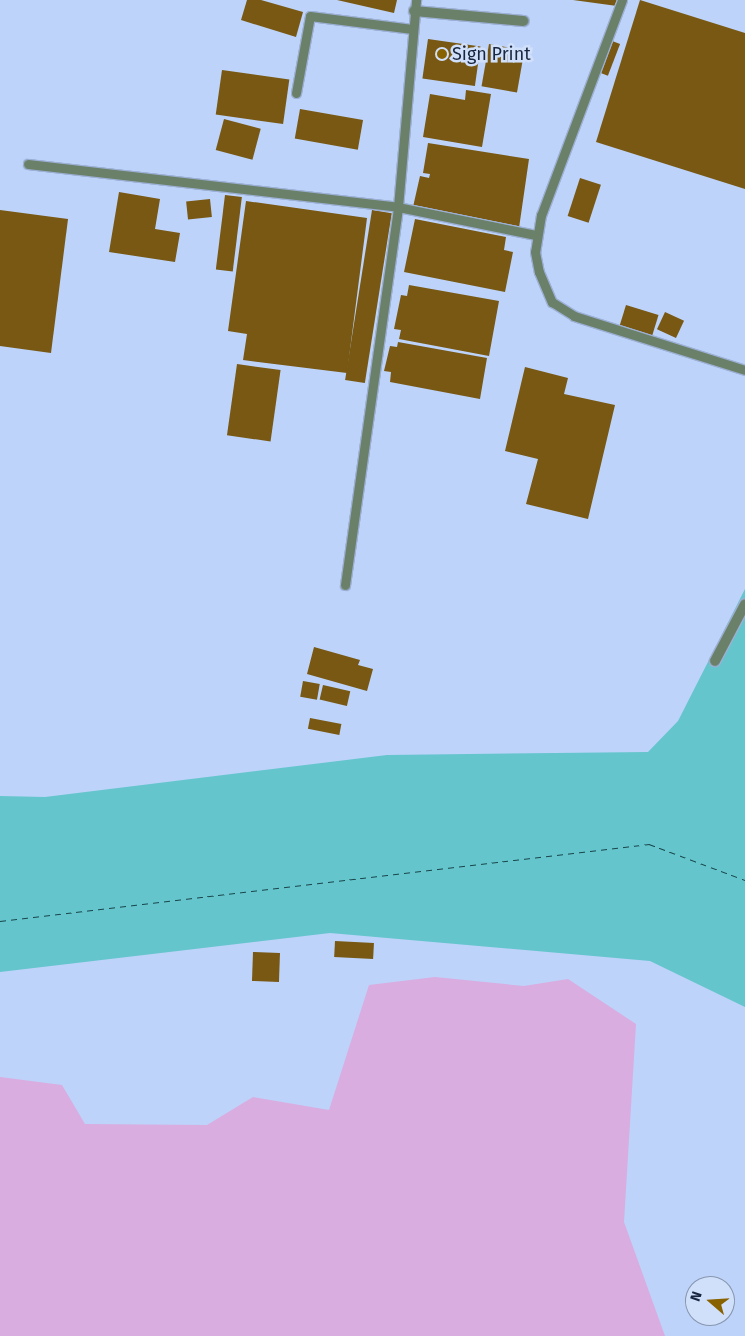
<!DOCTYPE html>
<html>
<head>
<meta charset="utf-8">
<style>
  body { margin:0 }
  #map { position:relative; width:745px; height:1336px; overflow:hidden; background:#bdd3fa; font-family:"Fira Sans",sans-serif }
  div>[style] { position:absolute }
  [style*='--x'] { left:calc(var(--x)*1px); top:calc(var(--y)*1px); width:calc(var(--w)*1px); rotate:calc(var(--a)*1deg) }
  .green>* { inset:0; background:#d9ade0 }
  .water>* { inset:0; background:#64c5cc }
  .ferry>* { height:1px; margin-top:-0.5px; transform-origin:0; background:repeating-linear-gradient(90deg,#174448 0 6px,transparent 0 11px) }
  .building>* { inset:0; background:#785812; transform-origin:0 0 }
  .roads { filter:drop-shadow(1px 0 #9cb0d5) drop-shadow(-1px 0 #9cb0d5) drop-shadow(0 1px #9cb0d5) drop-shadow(0 -1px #9cb0d5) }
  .lane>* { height:9px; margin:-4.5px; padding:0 4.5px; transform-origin:4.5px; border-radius:4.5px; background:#6b8068 }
  .street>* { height:10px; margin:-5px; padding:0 5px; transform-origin:5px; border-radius:5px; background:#6b8068 }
  .dots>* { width:14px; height:14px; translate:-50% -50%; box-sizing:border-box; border:2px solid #d1e0fa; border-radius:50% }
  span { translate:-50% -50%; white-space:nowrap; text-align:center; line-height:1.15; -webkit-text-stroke:5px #d1e0fa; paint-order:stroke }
  .poi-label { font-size:18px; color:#19263f }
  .left { translate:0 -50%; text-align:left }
  .north { position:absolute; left:685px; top:1276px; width:50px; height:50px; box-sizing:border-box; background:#d1e0fa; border:1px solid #8796af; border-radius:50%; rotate:289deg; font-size:14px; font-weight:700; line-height:20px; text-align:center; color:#19263f }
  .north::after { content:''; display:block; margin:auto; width:18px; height:22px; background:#896200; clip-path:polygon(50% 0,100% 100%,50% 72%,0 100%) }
</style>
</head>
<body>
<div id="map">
  <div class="green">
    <div style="clip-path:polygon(435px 977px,524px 986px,568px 979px,636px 1024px,624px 1222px,665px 1336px,0 1336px,0 1077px,62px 1085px,85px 1124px,207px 1125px,253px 1097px,329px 1110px,369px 985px)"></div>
  </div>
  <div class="water">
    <div style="clip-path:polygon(745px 589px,745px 1007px,650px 961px,330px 933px,0 972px,0 796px,45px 797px,387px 755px,648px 752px,678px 721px)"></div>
  </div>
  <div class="ferry">
    <div style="--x:0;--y:921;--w:654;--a:-6.77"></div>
    <div style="--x:649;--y:844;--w:103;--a:20.6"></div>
  </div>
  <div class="building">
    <div style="clip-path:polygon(247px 0,261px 0,303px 12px,296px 37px,241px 20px)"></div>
    <div style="clip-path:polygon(337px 0,397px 0,394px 13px)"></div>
    <div style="clip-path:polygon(573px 0,618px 0,617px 6px)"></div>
    <div style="clip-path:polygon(640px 0,745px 33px,745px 189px,596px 142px)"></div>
    <div style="left:428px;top:39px;width:53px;height:40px;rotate:8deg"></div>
    <div style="left:607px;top:39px;width:14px;height:34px;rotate:21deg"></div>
    <div style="left:489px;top:44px;width:36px;height:43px;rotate:10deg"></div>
    <div style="left:222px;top:70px;width:68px;height:45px;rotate:8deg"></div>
    <div style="clip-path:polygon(466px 90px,491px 94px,482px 147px,423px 137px,430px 94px,465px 100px)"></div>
    <div style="left:300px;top:109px;width:64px;height:30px;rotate:10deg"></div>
    <div style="left:224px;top:119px;width:38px;height:32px;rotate:15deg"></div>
    <div style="clip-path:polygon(428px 143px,529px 159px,519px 228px,413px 207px,420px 176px,429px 178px,430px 174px,423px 173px)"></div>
    <div style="left:580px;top:178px;width:22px;height:40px;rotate:18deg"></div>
    <div style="clip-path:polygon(119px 192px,160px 199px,155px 229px,180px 233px,175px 262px,109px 252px)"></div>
    <div style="left:225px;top:195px;width:17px;height:75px;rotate:7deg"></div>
    <div style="left:210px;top:199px;width:18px;height:24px;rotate:84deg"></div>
    <div style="clip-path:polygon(246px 201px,367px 218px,347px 373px,243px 360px,247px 334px,228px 331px)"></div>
    <div style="clip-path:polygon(0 210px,68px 219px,51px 353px,0 346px)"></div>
    <div style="left:372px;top:210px;width:20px;height:172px;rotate:9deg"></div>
    <div style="clip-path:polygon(415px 219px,506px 237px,504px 250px,513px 252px,505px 292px,404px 272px)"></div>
    <div style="clip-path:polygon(409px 285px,499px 301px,489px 356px,399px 339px,401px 330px,394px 329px,401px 295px,407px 296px)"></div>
    <div style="left:626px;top:305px;width:34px;height:26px;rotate:17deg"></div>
    <div style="left:665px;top:312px;width:21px;height:19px;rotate:25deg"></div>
    <div style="clip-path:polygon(398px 342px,487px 358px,480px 399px,390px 382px,391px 372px,384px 371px,390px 346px,397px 347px)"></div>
    <div style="left:237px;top:364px;width:44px;height:72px;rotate:8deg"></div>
    <div style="clip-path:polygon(525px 367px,568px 378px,564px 394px,615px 405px,588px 519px,526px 504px,538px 459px,505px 451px)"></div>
    <div style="clip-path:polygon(314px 647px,360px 660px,358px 665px,373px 669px,367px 691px,307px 674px)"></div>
    <div style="left:303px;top:681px;width:17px;height:16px;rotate:10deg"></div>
    <div style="left:323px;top:685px;width:28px;height:15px;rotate:13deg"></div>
    <div style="left:310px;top:718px;width:32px;height:11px;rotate:11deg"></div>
    <div style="left:335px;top:941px;width:39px;height:16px;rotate:3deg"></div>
    <div style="left:253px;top:952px;width:27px;height:29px;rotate:2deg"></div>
  </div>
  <div class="roads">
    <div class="lane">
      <div style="--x:622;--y:0;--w:230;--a:110.6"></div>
      <div style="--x:541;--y:215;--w:37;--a:99"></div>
      <div style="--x:535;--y:252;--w:20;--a:79"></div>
      <div style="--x:539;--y:272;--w:33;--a:67"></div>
      <div style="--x:552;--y:302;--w:26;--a:32"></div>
      <div style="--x:574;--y:316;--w:179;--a:17.5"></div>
      <div style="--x:296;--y:93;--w:78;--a:-79.7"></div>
      <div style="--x:310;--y:16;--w:103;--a:7.3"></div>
      <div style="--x:28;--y:164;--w:372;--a:6.6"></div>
      <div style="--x:398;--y:207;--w:141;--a:11.5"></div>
      <div style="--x:345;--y:585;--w:382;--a:-82"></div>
      <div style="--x:398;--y:207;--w:208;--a:-85"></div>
    </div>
    <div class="street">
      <div style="--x:414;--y:11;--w:110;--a:5.2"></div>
      <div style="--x:715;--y:661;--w:64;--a:-62.2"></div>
    </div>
  </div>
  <div class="dots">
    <div style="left:442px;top:54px;background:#896200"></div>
  </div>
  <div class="poi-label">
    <span class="left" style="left:452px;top:54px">Sign Print</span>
  </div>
  <div class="north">N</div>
</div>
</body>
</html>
